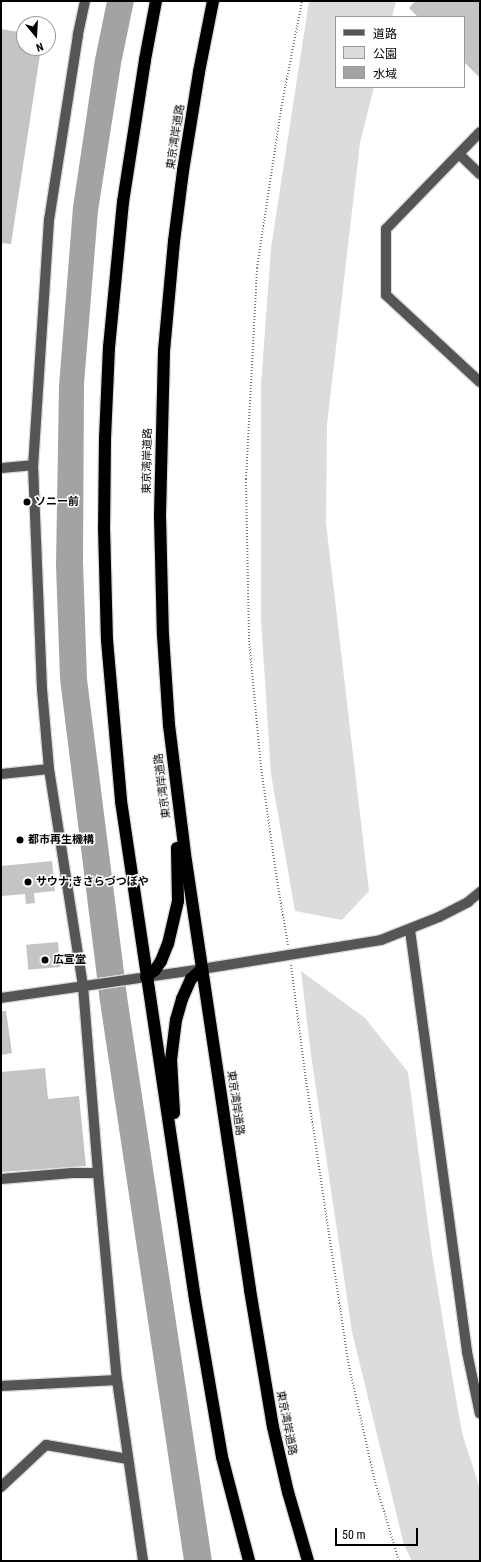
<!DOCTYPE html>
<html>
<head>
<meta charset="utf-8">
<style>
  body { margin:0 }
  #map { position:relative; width:481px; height:1562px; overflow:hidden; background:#fff; font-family:"Roboto Condensed","Noto Sans JP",sans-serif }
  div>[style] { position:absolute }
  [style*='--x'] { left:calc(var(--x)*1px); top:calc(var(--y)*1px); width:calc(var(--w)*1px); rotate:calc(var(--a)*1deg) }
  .green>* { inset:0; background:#dcdcdc }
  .water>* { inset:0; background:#a3a3a3 }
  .building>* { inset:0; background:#c4c4c4; transform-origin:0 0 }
  .path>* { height:2px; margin-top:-1px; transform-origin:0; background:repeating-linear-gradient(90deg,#777 0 1px,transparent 0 3px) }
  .roads { filter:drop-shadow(1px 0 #dbdbdb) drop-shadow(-1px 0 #dbdbdb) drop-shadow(0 1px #dbdbdb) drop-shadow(0 -1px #dbdbdb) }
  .minor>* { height:10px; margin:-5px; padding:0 5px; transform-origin:5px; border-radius:5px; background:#555 }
  .highway>* { height:12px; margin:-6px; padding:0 6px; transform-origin:6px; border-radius:6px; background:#000 }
  .dots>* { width:11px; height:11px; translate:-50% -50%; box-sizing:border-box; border:2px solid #fff; border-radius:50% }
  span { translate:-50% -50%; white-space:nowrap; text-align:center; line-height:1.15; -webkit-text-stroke:3px #fff; paint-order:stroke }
  .street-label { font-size:11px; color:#000 }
  .poi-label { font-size:11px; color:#000; font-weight:700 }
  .left { translate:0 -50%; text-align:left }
  .frame { position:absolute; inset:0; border:2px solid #000; pointer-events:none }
  .legend { position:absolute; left:335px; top:16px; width:130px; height:72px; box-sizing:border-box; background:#fff; border:1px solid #999; margin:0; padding:5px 7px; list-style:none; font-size:12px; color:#000 }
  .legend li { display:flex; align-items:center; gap:8px; height:20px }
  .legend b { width:20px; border:1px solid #999 }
  .north { position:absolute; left:16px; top:16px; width:40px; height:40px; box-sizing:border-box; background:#fff; border:1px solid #999; border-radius:50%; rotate:162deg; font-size:11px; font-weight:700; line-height:16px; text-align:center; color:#000 }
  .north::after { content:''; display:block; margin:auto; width:14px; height:18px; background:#000; clip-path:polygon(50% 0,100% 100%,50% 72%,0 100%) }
  .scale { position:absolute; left:335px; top:1528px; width:83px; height:18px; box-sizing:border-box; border:2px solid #000; border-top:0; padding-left:5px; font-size:12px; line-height:14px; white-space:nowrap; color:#000; -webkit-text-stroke:3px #fff; paint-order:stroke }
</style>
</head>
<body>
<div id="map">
  <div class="green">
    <div style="clip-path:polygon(309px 1px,396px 1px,392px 17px,336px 17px,336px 87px,374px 87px,360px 143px,327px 424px,326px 523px,369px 891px,342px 920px,295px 911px,271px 774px,261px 620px,261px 385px,271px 248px)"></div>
    <div style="clip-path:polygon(301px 971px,365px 1018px,408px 1072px,431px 1247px,446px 1340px,462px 1433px,480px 1489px,480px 1561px,412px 1561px,404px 1545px,352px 1332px,311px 1055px)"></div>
  </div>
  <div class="water">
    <div style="clip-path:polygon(107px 1px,134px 1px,121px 64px,98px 211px,84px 384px,83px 562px,87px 679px,127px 996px,212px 1561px,184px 1561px,100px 1002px,60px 679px,56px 565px,59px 386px,73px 207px,95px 59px)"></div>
  </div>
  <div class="building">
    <div style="clip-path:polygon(415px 1px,480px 1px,480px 78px,464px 62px,464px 17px,418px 17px,409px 8px)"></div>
    <div style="clip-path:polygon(1px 29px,24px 33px,24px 48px,41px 48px,11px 244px,1px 243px)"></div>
    <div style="clip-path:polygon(52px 861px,55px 891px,34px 893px,35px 903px,26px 904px,25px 894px,2px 896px,1px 866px)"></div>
    <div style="left:58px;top:942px;width:25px;height:32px;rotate:85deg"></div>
    <div style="clip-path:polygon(1px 1011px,6px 1011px,12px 1053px,1px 1055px)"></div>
    <div style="clip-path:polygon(45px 1068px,48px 1099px,79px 1096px,86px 1166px,1px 1172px,1px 1072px)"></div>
  </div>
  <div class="path">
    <div style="--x:288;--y:945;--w:72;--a:-99.6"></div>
    <div style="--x:276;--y:874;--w:108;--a:-98"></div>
    <div style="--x:261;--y:767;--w:129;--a:-95.4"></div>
    <div style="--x:249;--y:639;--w:160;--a:-91.1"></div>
    <div style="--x:246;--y:479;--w:211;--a:-87"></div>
    <div style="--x:257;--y:268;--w:161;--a:-81.4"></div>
    <div style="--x:281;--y:109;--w:110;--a:-79"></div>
    <div style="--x:291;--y:965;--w:116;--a:82.6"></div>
    <div style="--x:306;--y:1080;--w:285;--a:81.5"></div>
    <div style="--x:348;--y:1362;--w:123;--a:77.3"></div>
    <div style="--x:375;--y:1482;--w:83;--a:73.1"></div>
  </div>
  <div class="roads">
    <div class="minor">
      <div style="--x:85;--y:1;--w:35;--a:102"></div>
      <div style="--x:78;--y:35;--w:187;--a:98.9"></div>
      <div style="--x:49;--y:220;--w:246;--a:93.7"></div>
      <div style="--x:33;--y:465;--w:224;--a:87.7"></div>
      <div style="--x:42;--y:689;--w:80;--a:85"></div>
      <div style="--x:49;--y:769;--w:220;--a:81.1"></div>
      <div style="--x:83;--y:986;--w:188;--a:85.4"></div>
      <div style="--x:98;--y:1173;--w:208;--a:84.8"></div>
      <div style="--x:117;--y:1380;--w:183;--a:81.8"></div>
      <div style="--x:480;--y:132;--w:135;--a:134.1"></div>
      <div style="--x:386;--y:229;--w:66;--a:90"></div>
      <div style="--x:386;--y:295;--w:128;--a:42.8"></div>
      <div style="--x:459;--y:154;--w:29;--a:44"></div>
      <div style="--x:1;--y:468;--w:32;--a:-5"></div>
      <div style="--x:1;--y:774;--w:48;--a:-5.9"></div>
      <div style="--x:410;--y:930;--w:426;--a:82.3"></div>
      <div style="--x:467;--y:1352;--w:63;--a:78.2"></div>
      <div style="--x:1;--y:998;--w:203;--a:-8.2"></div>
      <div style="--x:202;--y:969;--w:181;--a:-9.2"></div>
      <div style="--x:381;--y:940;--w:62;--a:-21.6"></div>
      <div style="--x:439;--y:917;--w:33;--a:-27"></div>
      <div style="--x:468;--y:902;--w:16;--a:-40"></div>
      <div style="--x:1;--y:1179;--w:71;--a:-4.8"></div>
      <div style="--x:72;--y:1173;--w:26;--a:0"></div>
      <div style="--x:1;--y:1386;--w:116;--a:-3"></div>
      <div style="--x:1;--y:1487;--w:62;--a:-43"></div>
      <div style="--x:46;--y:1445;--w:83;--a:9.7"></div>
    </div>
    <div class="highway">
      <div style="--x:156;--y:1;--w:60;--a:100.6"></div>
      <div style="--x:145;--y:60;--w:144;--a:98.8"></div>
      <div style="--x:123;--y:202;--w:146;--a:95.5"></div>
      <div style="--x:109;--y:347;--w:91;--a:92.5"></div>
      <div style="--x:105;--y:438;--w:89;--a:90.6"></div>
      <div style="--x:104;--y:527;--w:113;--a:88.5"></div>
      <div style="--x:107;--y:640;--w:162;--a:85"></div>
      <div style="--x:121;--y:801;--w:503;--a:81.55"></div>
      <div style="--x:195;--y:1299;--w:160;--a:80.3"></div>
      <div style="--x:222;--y:1457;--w:107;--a:75.4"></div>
      <div style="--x:213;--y:1;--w:72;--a:101.2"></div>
      <div style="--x:199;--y:72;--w:100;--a:99.2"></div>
      <div style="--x:183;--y:171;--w:71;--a:97.3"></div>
      <div style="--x:174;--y:241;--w:110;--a:95.2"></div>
      <div style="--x:164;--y:351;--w:165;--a:91.4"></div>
      <div style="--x:160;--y:516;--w:119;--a:88.6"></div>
      <div style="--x:163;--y:635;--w:90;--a:86.2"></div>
      <div style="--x:169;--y:725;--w:137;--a:82.9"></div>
      <div style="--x:186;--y:861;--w:434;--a:81.5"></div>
      <div style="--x:250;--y:1290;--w:139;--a:80.5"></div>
      <div style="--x:273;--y:1427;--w:67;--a:77"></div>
      <div style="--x:288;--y:1492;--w:72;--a:73.8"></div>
      <div style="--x:146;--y:977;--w:11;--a:-38"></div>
      <div style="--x:155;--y:970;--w:11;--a:-56"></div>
      <div style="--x:161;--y:961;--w:18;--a:-68"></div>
      <div style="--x:168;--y:944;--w:44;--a:-76.9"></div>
      <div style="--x:178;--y:901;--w:53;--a:-91.1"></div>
      <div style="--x:174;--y:1113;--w:53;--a:-93.2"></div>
      <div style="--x:171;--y:1060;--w:40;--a:-82.9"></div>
      <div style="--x:176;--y:1020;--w:22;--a:-74"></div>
      <div style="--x:182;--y:999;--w:22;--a:-66"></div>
      <div style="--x:191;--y:979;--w:15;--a:-42"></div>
    </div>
  </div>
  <div class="dots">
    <div style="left:27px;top:502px;background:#000"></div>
    <div style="left:20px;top:840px;background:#000"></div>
    <div style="left:28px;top:882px;background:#000"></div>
    <div style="left:45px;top:960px;background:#000"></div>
  </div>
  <div class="street-label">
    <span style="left:176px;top:137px;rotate:-81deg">東京湾岸道路</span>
    <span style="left:148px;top:461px;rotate:-89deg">東京湾岸道路</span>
    <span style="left:163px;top:786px;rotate:-97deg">東京湾岸道路</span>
    <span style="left:235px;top:1103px;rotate:82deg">東京湾岸道路</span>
    <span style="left:286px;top:1423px;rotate:79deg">東京湾岸道路</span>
  </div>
  <div class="poi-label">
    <span class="left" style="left:35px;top:502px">ソニー前</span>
    <span class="left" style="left:28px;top:840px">都市再生機構</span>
    <span class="left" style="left:36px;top:882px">サウナ;きさらづつぼや</span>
    <span class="left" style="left:53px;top:960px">広宣堂</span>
  </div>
  <div class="frame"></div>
  <ul class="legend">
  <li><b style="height:5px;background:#555"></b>道路</li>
  <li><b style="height:11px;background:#dcdcdc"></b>公園</li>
  <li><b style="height:11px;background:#a3a3a3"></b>水域</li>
  </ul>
  <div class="north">N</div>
  <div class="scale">50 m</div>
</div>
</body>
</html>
